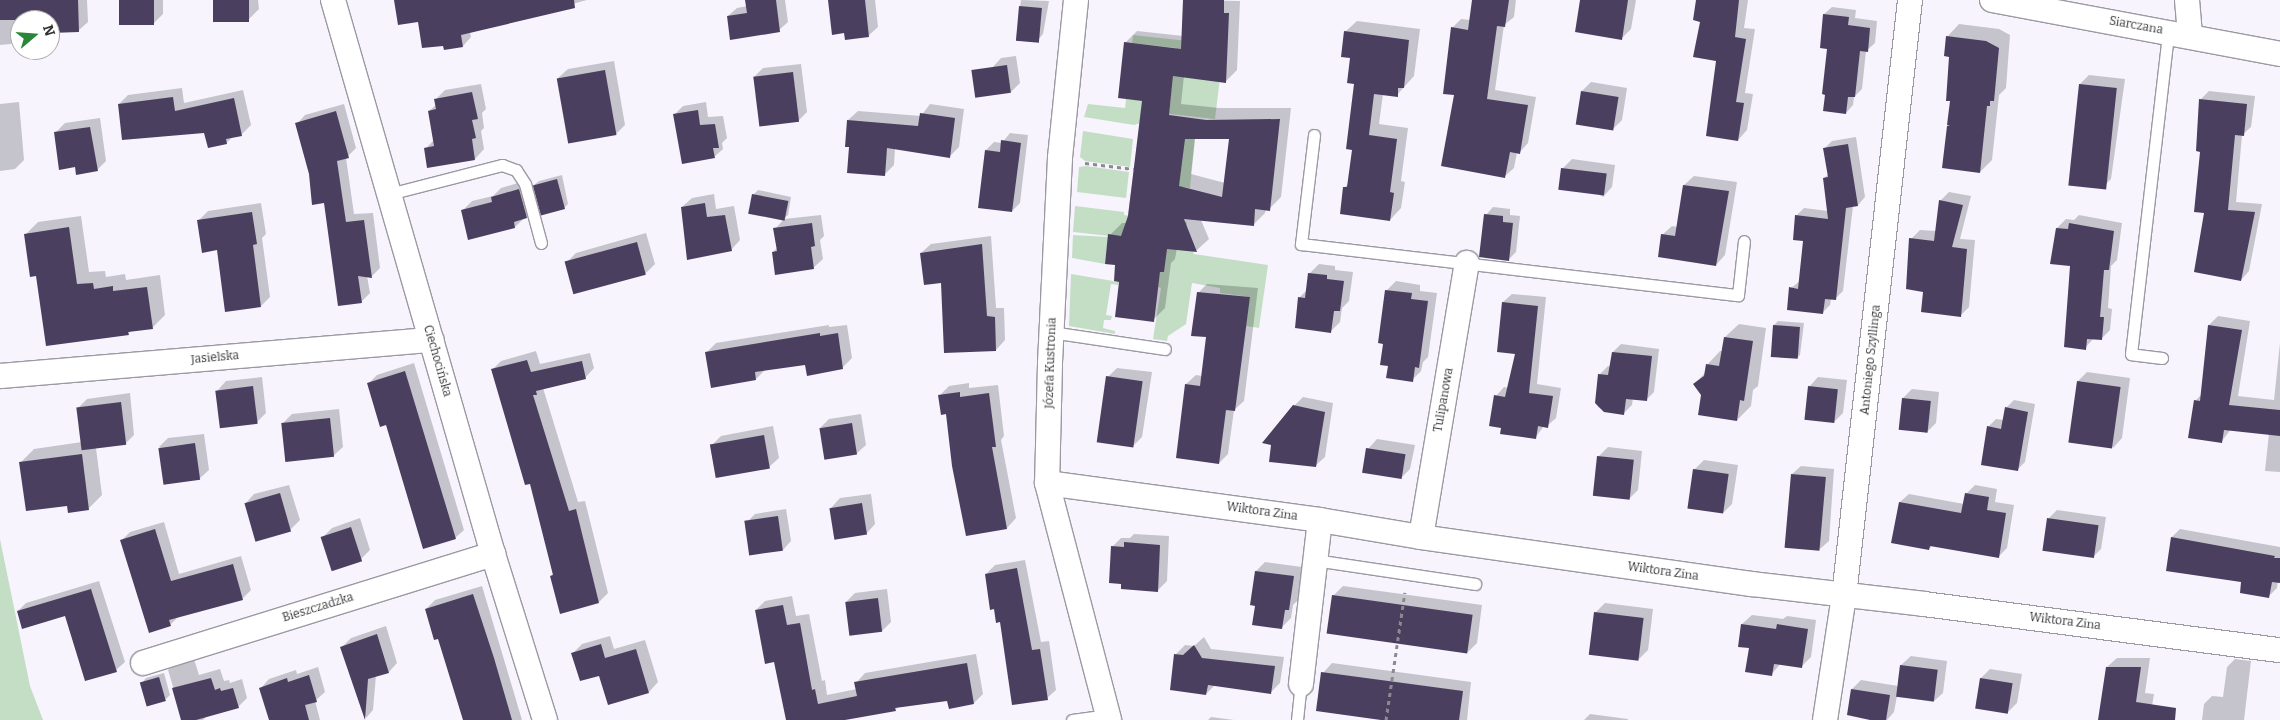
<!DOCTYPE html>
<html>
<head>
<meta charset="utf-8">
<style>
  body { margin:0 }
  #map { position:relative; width:2280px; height:720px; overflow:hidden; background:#f7f4fe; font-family:Bitter,serif }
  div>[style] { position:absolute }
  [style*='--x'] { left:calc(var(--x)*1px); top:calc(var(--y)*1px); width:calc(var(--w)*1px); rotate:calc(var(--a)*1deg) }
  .green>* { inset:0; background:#c4dec5 }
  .shadow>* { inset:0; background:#0003 }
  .building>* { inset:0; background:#4b3f5f; transform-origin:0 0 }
  .path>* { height:3px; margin-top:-1.5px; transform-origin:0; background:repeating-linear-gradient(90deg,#8c8a90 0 4px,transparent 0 8px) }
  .roads { filter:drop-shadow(1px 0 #9c99a2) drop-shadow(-1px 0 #9c99a2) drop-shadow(0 1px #9c99a2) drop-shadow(0 -1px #9c99a2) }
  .service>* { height:11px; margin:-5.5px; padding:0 5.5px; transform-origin:5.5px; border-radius:5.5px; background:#fff }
  .minor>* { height:24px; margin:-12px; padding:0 12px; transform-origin:12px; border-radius:12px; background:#fff }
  span { translate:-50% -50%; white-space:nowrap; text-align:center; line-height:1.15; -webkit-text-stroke:5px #fff; paint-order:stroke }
  .street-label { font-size:12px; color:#312f33 }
  .north { position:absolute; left:10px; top:10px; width:50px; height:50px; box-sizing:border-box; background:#fff; border:1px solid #adacad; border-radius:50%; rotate:72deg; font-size:14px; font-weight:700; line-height:20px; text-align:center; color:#312f33 }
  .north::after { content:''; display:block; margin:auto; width:18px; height:22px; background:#2b8738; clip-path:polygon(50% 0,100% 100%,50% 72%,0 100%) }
</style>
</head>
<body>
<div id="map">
  <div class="green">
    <div style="clip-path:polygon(1133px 35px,1224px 45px,1215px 119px,1170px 114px,1134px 125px,1084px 117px,1088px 104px,1125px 108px,1126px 99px,1170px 104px,1176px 48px,1132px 43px)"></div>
    <div style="clip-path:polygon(1083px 131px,1133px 139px,1130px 167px,1085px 161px,1080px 157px)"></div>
    <div style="clip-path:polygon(1181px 137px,1195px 139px,1190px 188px,1182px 187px,1177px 201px,1184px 141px)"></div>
    <div style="clip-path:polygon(1086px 166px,1129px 172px,1126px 198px,1077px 192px,1079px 167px)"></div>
    <div style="clip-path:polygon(1075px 206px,1124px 212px,1124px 215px,1187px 222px,1185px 236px,1194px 254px,1268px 265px,1259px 328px,1246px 326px,1250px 297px,1220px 293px,1220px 288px,1192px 283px,1186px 324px,1168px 336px,1167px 341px,1153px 339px,1161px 288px,1158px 287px,1164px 242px,1073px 232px)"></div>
    <div style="clip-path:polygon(1073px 235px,1108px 237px,1105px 264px,1072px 258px)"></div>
    <div style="clip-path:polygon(1071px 274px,1119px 282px,1118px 285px,1111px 284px,1106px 315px,1112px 316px,1111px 320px,1104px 320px,1103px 328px,1115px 331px,1115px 334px,1069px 326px)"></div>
    <div style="clip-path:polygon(0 539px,30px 686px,43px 720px,0 720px)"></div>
  </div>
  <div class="shadow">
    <div style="clip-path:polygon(0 0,87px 0,88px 22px,78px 31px,50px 32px,50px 20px,20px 20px,20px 36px,11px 44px,0 45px)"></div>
    <div style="clip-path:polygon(120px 0,163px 0,163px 14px,154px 23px)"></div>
    <div style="clip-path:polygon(214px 0,258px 0,259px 9px,249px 19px)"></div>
    <div style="clip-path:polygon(395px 0,587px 0,470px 32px,471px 37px,463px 46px,444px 44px)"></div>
    <div style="clip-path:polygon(746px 0,785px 0,788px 22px,779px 30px,728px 16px,737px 8px,747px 6px)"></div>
    <div style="clip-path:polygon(830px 0,875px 0,878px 27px,868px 36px,845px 32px)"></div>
    <div style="clip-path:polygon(1021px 0,1049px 1px,1043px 34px,1036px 42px,1016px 40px)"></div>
    <div style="clip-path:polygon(evenodd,1184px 0,1240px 1px,1237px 70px,1225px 82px,1184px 76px,1181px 104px,1219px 108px,1291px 108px,1281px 197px,1269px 209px,1266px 209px,1265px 213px,1253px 225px,1201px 220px,1209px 239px,1197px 250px,1177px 248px,1175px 259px,1171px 263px,1165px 308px,1153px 320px,1120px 281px,1110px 235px,1122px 223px,1127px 223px,1143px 100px,1125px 43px,1137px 31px,1183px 36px,1184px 0,1195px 138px,1231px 138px,1225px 183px,1191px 174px,1195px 138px)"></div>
    <div style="clip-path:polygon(1473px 0,1516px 0,1514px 17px,1504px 25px,1495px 90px,1536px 97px,1528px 143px,1520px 152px,1517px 152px,1514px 168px,1505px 176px,1456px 94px,1452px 28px,1461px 19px,1470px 20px)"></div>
    <div style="clip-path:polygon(1581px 0,1636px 0,1631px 29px,1622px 38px)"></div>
    <div style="clip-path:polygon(1697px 0,1748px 0,1744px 28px,1755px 29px,1745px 93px,1753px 94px,1747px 130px,1738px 140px,1717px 60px,1701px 21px)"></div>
    <div style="clip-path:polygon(1832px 7px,1856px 10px,1855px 18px,1877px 21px,1875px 43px,1866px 51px,1862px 89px,1854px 97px,1853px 105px,1846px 113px,1824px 14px)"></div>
    <div style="clip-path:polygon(1357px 21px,1420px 29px,1414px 76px,1397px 95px,1383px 94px,1379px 124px,1408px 128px,1401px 181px,1405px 182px,1401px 208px,1390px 220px,1344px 188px,1349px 183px,1353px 149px,1356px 83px,1345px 32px)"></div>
    <div style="clip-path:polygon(1959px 24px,1999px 29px,2010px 35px,2006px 88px,1999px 95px,1992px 160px,1980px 172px,1948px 127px,1950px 124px,1951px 100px,1951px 56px,1947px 37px)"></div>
    <div style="clip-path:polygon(1016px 56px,1020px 83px,1011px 92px,992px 68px,1001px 58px)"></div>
    <div style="clip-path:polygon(614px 61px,625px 125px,616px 134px,558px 78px,568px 69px)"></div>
    <div style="clip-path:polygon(801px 64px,807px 112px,798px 121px,754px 77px,763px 68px)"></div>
    <div style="clip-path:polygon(2089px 75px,2125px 79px,2111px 179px,2102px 188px,2080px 84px)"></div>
    <div style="clip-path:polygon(1591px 82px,1627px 88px,1622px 120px,1613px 129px,1582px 91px)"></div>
    <div style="clip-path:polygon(481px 84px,486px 109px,482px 113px,484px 128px,481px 131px,484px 149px,475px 159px,425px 149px,434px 140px,429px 111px,437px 104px,436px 99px,445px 90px)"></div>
    <div style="clip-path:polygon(182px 88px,184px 103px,243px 90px,251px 125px,241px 135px,233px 137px,226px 143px,205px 132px,119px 104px,128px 95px)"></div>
    <div style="clip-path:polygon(2209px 91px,2255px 96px,2251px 127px,2242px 135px,2236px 202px,2262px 204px,2249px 271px,2241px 280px,2201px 150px,2201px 99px)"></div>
    <div style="clip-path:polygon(19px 102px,24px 160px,15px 169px,0 171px,0 104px)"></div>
    <div style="clip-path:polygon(706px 102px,708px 117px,723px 116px,727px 138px,722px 143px,723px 149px,714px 157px,675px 114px,683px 106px)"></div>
    <div style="clip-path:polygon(344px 104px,356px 148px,346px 158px,354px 214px,373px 213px,380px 268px,372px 276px,367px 276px,370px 293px,361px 302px,325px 202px,311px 174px,297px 124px,305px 115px)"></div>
    <div style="clip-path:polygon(930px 104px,964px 109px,959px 147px,950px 156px,895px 148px,894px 165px,884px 175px,850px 146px,848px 120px,858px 111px,921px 116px)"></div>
    <div style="clip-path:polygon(100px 118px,106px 161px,97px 170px,76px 166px,55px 133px,65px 123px)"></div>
    <div style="clip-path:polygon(1010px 133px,1028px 135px,1020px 203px,1012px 211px,986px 150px,994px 142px,1002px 143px)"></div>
    <div style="clip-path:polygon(1856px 137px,1865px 197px,1858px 205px,1853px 206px,1843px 291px,1835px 299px,1831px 299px,1830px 305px,1822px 313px,1791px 288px,1800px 281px,1804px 240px,1796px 216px,1804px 208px,1828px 211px,1824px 178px,1829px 174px,1824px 149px,1832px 141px)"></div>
    <div style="clip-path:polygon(1572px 159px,1615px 165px,1612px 187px,1603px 197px,1562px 169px)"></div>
    <div style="clip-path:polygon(562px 175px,568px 204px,564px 208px,534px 185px,539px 181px)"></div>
    <div style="clip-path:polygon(1694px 176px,1737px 182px,1725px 255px,1716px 265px,1662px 235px,1672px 226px,1678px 227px,1684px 185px)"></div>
    <div style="clip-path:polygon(528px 180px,535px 208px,515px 227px,462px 211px,472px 201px,493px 196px,501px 188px)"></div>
    <div style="clip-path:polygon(758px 190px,791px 197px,788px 215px,783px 219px,753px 195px)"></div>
    <div style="clip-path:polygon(1949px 192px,1971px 196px,1960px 239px,1975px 240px,1969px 307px,1960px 316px,1925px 291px,1911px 239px,1920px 230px,1937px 231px,1940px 201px)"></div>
    <div style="clip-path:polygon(714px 194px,716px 209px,734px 206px,740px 240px,731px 250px,682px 207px,692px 198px)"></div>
    <div style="clip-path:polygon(261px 203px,266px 234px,262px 238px,270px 297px,261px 306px,199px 220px,208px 211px)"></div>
    <div style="clip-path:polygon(1493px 207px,1510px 209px,1510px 215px,1520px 216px,1516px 252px,1509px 259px,1486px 215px)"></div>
    <div style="clip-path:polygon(821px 215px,824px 236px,820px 240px,823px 259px,813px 268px,773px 252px,777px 248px,775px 229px,784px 219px)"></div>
    <div style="clip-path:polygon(2079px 215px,2122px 223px,2117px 260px,2111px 266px,2108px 308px,2112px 309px,2110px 330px,2101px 339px,2094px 338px,2085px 348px,2071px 265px,2057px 228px,2066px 219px,2074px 220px)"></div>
    <div style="clip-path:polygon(81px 216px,89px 272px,105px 271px,106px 277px,125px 274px,126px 280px,160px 275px,165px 315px,153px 327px,132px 330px,128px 334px,37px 274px,26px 234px,38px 222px)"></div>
    <div style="clip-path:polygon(646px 233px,655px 264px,645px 274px,567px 262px,576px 253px)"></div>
    <div style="clip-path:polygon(991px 236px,996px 308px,1004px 308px,1005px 340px,996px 350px,921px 253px,931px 244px)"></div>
    <div style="clip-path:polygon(1319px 264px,1335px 266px,1335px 270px,1353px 272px,1349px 301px,1342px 308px,1340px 322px,1330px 332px,1299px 298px,1307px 290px,1310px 273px)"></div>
    <div style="clip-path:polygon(1396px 281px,1420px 285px,1420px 291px,1437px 293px,1428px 357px,1423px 362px,1421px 371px,1412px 380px,1389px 365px,1384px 343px,1387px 290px)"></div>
    <div style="clip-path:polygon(1207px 284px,1258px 288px,1244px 401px,1234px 410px,1228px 454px,1219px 463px,1186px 384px,1196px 375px,1202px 376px,1207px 336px,1198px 293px)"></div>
    <div style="clip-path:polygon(1512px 294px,1546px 297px,1537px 384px,1561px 388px,1556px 418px,1547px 426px,1544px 426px,1535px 438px,1502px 427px,1496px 396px,1504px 387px,1509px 388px,1516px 353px,1503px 302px)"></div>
    <div style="clip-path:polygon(2218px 316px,2250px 321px,2238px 396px,2274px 400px,2280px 343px,2280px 472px,2265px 471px,2269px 433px,2231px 429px,2222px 441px,2196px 400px,2202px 394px,2209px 325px)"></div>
    <div style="clip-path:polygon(1778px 321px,1804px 323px,1800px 355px,1796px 359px,1774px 325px)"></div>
    <div style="clip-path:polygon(1739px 324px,1766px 328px,1758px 386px,1753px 390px,1751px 406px,1737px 420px,1694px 384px,1705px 373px,1707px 365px,1720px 351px,1723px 351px,1725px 337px)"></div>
    <div style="clip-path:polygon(829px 325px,829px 327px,847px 325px,852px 358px,843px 367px,808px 374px,806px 364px,765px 370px,756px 379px,707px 352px,716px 343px)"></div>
    <div style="clip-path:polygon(1621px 344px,1659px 349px,1654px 392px,1646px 400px,1633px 398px,1632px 405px,1624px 413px,1605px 411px,1598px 407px,1596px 399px,1600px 374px,1608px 366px,1611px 367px,1613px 352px)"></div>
    <div style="clip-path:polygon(536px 351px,540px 364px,590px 353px,594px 368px,585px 378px,543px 388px,578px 502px,585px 501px,608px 593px,599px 602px,551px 576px,554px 573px,531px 482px,492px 370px,501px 361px)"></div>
    <div style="clip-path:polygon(414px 363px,464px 530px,455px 538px,387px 424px,369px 383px,377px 375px)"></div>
    <div style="clip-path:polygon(1117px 368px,1152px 372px,1142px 437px,1133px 446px,1108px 377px)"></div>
    <div style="clip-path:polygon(2087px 372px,2130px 378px,2122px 438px,2113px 448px,2078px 381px)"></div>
    <div style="clip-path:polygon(262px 377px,266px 413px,257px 422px,217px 391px,226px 381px)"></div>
    <div style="clip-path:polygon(1818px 377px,1847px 380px,1843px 413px,1834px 422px,1809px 387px)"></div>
    <div style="clip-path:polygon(969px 383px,969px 388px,998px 385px,1004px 436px,1001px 440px,1016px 518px,1007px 528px,967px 535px,947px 412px,940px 395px,949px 386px)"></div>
    <div style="clip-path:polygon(1912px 389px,1939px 392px,1936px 423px,1926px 433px,1903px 398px)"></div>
    <div style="clip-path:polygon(130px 393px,134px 435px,125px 444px,96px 448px,102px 495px,88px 509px,21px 462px,34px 449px,82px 442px,78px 408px,87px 399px)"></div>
    <div style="clip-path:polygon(1303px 397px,1333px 403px,1325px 457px,1315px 466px,1294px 406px)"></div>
    <div style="clip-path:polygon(2014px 400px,2035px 404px,2025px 462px,2017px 470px,1988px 427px,1996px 419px,2004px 420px,2006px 408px)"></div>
    <div style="clip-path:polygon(339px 409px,343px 447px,333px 456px,282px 424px,292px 414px)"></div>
    <div style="clip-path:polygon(861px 414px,866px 445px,856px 454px,820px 428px,829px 419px)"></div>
    <div style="clip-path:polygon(773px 426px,779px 458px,769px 467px,712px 445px,721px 436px)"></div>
    <div style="clip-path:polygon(204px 434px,209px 470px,199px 479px,159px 447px,168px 438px)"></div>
    <div style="clip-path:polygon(1377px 439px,1415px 445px,1410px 469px,1401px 478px,1368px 449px)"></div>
    <div style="clip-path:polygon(1608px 447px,1642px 451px,1638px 490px,1629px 499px,1598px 457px)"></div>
    <div style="clip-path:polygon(1704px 460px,1738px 465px,1732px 504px,1723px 513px,1694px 470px)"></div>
    <div style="clip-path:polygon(1801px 466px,1834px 469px,1829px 541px,1820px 549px,1792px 474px)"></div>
    <div style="clip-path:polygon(289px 485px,300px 520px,290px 530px,245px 504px,254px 494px)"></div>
    <div style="clip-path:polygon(1975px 485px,1997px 489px,1995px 502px,2014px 505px,2007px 548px,1998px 557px,1933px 545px,1929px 549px,1900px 502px,1909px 494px,1964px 504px,1966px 494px)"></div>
    <div style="clip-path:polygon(871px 494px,875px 524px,866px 534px,831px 508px,840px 498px)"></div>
    <div style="clip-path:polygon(786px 509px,791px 541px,783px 550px,752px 554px,747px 522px,755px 514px)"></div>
    <div style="clip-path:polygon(2057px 510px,2106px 517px,2101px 549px,2093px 557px,2049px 518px)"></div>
    <div style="clip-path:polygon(360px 518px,370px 550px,361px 559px,323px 537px,332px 528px)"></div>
    <div style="clip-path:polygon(164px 522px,179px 574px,241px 556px,251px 590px,242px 599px,179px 616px,170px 625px,122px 540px,130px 532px)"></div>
    <div style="clip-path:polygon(2180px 529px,2280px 547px,2280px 582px,2278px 581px,2277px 588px,2269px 596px,2243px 581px,2172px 537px)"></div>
    <div style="clip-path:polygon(1134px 534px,1169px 536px,1167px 581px,1158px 590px,1112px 547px,1121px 538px,1130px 538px)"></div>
    <div style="clip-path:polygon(1025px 560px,1041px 642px,1049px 641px,1056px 690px,1047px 698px,1001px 620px,986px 574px,995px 565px)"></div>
    <div style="clip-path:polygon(1265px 562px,1302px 567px,1298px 600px,1293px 605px,1291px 618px,1282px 627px,1256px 605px,1256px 571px)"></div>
    <div style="clip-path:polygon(99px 581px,125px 662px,116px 670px,66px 615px,18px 611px,26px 603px)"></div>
    <div style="clip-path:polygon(482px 586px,522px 720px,468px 720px,439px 638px,426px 609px,435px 600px)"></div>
    <div style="clip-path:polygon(1343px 586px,1482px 605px,1477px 643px,1468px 652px,1333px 596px)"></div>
    <div style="clip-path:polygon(887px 589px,891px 622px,882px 631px,846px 602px,855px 593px)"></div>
    <div style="clip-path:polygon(792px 596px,796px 616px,809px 614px,822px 681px,825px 680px,827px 695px,857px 689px,856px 683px,865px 673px,976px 654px,983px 694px,974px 703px,950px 707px,948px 700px,899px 706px,895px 710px,836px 720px,787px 720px,775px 660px,756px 610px,765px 601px)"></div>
    <div style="clip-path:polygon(1605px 603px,1653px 609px,1648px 650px,1638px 660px,1595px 613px)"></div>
    <div style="clip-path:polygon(1752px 615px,1783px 619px,1787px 616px,1816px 620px,1811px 657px,1802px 666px,1781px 663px,1771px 675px,1751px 647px,1742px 624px)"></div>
    <div style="clip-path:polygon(386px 626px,397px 663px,389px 672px,376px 675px,373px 710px,366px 718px,342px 647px,351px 638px)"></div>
    <div style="clip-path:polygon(610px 636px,614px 649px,645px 640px,658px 682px,649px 692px,600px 674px,573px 653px,582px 644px)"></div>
    <div style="clip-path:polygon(1204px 637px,1211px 649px,1284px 657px,1280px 683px,1270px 693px,1215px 685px,1206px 694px,1176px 654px,1185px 645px,1194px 646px)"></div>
    <div style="clip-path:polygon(193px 656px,199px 675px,220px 669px,224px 681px,229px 680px,230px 683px,242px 679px,247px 698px,238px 707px,207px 716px,203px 720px,183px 720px,168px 670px,178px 661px)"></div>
    <div style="clip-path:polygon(1911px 656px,1947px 661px,1943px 693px,1933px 702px,1897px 696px,1894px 712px,1887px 720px,1876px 720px,1852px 689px,1861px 680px,1898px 686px,1901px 665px)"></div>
    <div style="clip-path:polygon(2117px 658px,2150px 658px,2145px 693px,2154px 694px,2151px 712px,2143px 720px,2100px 720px,2107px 667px)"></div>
    <div style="clip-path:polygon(2235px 659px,2251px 661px,2244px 720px,2202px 720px,2204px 704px,2212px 696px,2223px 697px,2227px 667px)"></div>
    <div style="clip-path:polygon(1332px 663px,1471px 682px,1467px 720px,1390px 720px,1323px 673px)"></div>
    <div style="clip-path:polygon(318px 667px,325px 692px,315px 701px,320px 720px,270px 720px,261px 688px,269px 679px,296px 670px,297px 674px)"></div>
    <div style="clip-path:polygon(1990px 669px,2022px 674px,2017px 703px,2008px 712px,1976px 708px,1981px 678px)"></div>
    <div style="clip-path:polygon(164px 673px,170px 695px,166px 699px,142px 683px,146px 678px)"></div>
    <div style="clip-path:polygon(1590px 714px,1628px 719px,1628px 720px,1584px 720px)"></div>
    <div style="clip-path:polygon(1211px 717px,1234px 720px,1208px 720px)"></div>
  </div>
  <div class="building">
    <div style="clip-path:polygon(0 0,78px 0,79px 32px,50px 33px,50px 20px,0 20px)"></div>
    <div style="left:119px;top:0;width:35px;height:25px"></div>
    <div style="left:213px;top:0;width:36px;height:22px"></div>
    <div style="clip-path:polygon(394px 0,574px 0,575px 8px,461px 35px,463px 47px,444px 50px,443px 46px,422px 48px,418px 22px,398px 25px)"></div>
    <div style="clip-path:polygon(745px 0,776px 0,780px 32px,730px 40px,727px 16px,747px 13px)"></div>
    <div style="clip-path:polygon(828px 0,865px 0,869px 37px,845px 40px,844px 33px,832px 35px)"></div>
    <div style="clip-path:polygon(evenodd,1183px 0,1224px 0,1224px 13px,1229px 13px,1226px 83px,1173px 76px,1169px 115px,1206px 120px,1280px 119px,1270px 211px,1255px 209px,1254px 226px,1184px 219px,1197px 252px,1167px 249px,1164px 272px,1160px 272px,1154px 322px,1115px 317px,1119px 282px,1114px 281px,1115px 265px,1105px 264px,1108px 234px,1121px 236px,1128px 216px,1142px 101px,1118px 98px,1124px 42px,1181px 49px,1183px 0,1185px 139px,1229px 139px,1222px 197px,1179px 186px,1185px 139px)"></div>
    <div style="clip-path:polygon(1472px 0,1509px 0,1505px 27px,1497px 26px,1487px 99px,1528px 105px,1520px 154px,1510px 152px,1505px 178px,1441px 166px,1454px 95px,1443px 94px,1451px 27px,1468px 30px)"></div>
    <div style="clip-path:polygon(1580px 0,1628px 0,1622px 40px,1575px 32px)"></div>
    <div style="clip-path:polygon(1696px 0,1739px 0,1735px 37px,1746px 39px,1736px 102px,1744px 103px,1738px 141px,1706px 136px,1716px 61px,1693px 57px,1700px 22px,1693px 20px)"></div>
    <div style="left:1019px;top:6px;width:23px;height:35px;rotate:5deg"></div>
    <div style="clip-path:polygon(1823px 14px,1849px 17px,1848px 25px,1870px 28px,1868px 52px,1860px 51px,1855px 97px,1848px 97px,1846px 114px,1823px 111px,1825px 95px,1822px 94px,1827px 49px,1820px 48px)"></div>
    <div style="clip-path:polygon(1344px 31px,1409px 40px,1404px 88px,1398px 88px,1398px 97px,1374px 94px,1369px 135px,1397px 139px,1390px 192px,1394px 193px,1390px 221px,1340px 214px,1343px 187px,1347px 187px,1352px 150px,1346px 149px,1354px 84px,1347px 83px,1350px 58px,1341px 57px)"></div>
    <div style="clip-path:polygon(1946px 36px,1986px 41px,1999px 48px,1994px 101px,1990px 101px,1990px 106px,1987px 106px,1980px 173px,1942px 168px,1947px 126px,1950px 126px,1947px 125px,1950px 101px,1946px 101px,1949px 57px,1944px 56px)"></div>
    <div style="left:1007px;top:65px;width:28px;height:36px;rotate:82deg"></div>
    <div style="left:605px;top:70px;width:66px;height:49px;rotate:80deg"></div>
    <div style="left:793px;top:72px;width:50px;height:40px;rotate:83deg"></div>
    <div style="left:2079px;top:84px;width:38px;height:102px;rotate:6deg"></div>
    <div style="left:1581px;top:91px;width:38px;height:34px;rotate:9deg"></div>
    <div style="clip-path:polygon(472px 92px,478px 119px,472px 120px,476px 138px,472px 139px,475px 160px,427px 168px,424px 148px,434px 146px,428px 111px,436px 109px,434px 99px)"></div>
    <div style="clip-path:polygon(173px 97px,175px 111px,234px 98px,242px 136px,226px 139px,227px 144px,208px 148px,204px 133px,122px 140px,118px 104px)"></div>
    <div style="clip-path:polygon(2199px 99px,2247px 104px,2244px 136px,2235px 135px,2228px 210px,2255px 212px,2241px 281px,2194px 272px,2204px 213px,2194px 212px,2200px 152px,2196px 151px)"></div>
    <div style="clip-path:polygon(698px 110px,700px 125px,715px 124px,719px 148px,713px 148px,715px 158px,682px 164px,673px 114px)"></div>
    <div style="clip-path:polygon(336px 111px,349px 158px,337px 161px,346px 222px,364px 220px,372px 278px,358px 276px,362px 303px,338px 306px,324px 203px,312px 205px,309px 174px,295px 123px)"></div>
    <div style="clip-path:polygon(920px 113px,955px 118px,950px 158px,887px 148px,885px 176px,847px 173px,849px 147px,845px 147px,847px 120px,918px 126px)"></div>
    <div style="clip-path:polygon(90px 127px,98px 171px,76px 175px,75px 167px,59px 170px,54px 132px)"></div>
    <div style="clip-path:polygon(1001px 140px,1021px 143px,1012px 212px,978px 208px,985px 150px,1000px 152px)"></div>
    <div style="clip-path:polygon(1848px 144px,1858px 206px,1846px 208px,1836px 300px,1825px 299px,1823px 314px,1787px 310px,1789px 287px,1798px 289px,1803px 241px,1793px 240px,1795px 215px,1828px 219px,1823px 178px,1828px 177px,1823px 148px)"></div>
    <div style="left:1561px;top:168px;width:46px;height:22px;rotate:7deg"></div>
    <div style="left:557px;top:179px;width:31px;height:25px;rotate:75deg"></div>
    <div style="clip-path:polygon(1683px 185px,1729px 191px,1716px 266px,1658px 257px,1661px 234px,1675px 236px)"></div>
    <div style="clip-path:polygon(519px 189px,527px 218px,514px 222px,515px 228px,468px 240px,461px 210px,492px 202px,491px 197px)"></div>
    <div style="left:752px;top:194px;width:37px;height:20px;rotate:11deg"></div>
    <div style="clip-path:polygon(1939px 200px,1963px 205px,1952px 247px,1967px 249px,1961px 317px,1921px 312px,1923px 292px,1906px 289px,1909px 238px,1934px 241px)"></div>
    <div style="clip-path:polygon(705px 203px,707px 217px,725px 215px,732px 251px,687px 260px,681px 207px)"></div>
    <div style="clip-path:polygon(252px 212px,257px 244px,253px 245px,261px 307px,225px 312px,217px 250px,202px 253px,197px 220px)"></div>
    <div style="clip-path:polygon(1484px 214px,1503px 216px,1503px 222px,1513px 223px,1509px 261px,1479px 257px)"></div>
    <div style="clip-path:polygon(812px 223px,815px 246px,811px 247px,814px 269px,775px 275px,772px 252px,777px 251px,773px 228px)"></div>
    <div style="clip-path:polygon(2069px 223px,2114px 231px,2109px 270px,2104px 270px,2100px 317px,2104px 317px,2102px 340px,2087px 339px,2086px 350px,2064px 347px,2070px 266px,2050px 264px,2056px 228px,2068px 229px)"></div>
    <div style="clip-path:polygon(69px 227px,77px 284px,93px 283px,94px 289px,113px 286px,113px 291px,147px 287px,153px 329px,128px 332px,129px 335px,46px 346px,36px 276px,30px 277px,24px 234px)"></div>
    <div style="left:637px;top:242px;width:34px;height:75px;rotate:75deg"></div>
    <div style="clip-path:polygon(982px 244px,987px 316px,995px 317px,996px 351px,944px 353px,941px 283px,924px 285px,920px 253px)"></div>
    <div style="clip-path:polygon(1308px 273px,1327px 275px,1327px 279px,1344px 281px,1340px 311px,1334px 311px,1331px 333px,1295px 328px,1298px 297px,1305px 298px)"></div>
    <div style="clip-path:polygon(1385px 290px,1412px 293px,1411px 299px,1428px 301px,1419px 368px,1415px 367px,1413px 382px,1386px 378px,1388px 366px,1380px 365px,1383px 344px,1378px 343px)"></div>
    <div style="clip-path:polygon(1197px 292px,1250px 297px,1235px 411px,1226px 410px,1219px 464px,1176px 458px,1185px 384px,1200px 386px,1206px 337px,1191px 336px)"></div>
    <div style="clip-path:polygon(1502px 302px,1538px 306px,1529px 393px,1553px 396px,1548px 428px,1538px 426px,1536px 439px,1500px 434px,1501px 428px,1489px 426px,1494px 395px,1505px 397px,1515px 354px,1497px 352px)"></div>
    <div style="left:1773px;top:325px;width:27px;height:32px;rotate:4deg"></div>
    <div style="clip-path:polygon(2208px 325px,2242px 330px,2229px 405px,2280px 410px,2280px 436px,2224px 430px,2222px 443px,2188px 438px,2194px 400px,2200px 401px)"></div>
    <div style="clip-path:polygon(820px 333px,820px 336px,838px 333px,843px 369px,807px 376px,805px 365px,755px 372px,756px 380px,711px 388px,705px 352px)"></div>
    <div style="clip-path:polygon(1724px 337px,1753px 341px,1744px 401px,1740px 400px,1737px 421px,1698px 415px,1701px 395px,1693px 384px,1704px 376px,1706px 364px,1719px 366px)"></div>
    <div style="clip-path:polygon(1612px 352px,1652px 356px,1647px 401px,1626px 399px,1624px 415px,1604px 412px,1595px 403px,1598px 374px,1608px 375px)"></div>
    <div style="clip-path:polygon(527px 360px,531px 372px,582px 361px,586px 379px,536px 391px,537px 395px,533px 395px,569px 511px,576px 509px,599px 603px,560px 614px,550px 576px,553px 575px,530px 484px,525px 485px,491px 369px)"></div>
    <div style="clip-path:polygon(405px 371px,456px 539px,423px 549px,386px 425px,380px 427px,367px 383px)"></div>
    <div style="left:1106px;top:376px;width:37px;height:67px;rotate:8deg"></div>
    <div style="left:2077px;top:381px;width:44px;height:62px;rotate:8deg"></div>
    <div style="left:253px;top:386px;width:38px;height:38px;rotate:83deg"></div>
    <div style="left:1808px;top:386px;width:30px;height:34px;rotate:6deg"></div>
    <div style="clip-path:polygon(960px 392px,960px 397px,989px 393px,996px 447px,992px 447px,1007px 529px,966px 536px,952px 466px,946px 414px,941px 415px,938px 395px)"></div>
    <div style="left:1902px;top:398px;width:29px;height:32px;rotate:6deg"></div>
    <div style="left:121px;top:402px;width:43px;height:45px;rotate:83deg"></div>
    <div style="clip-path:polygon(1293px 405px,1325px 412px,1316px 467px,1269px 462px,1271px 445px,1262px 443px)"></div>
    <div style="clip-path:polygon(2005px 407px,2028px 412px,2018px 471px,1981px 465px,1987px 426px,2001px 429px)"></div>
    <div style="left:330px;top:418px;width:39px;height:49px;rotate:84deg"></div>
    <div style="left:852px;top:423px;width:32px;height:33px;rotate:81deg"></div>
    <div style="left:764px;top:435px;width:34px;height:55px;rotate:80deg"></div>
    <div style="left:195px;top:443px;width:37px;height:37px;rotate:82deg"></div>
    <div style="left:1366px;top:448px;width:40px;height:25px;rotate:9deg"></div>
    <div style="clip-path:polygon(82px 454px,89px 510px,68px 513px,67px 506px,26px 511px,19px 462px)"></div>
    <div style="left:1597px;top:456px;width:37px;height:40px;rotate:6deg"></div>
    <div style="left:1693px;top:469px;width:36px;height:40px;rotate:8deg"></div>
    <div style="left:1791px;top:474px;width:35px;height:74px;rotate:5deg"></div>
    <div style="left:280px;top:493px;width:40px;height:37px;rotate:74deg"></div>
    <div style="clip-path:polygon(1965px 493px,1989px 497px,1987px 510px,2006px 513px,1999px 558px,1930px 546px,1929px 550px,1891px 543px,1899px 502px,1961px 513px)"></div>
    <div style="left:862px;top:503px;width:32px;height:33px;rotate:81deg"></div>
    <div style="left:778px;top:516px;width:35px;height:34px;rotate:82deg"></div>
    <div style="left:2047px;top:518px;width:52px;height:33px;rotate:8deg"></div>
    <div style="left:351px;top:527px;width:36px;height:32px;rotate:72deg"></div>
    <div style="clip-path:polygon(155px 529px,171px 581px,233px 564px,243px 600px,169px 620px,171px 626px,149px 633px,120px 540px)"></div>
    <div style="clip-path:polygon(2171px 537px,2275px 556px,2274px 558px,2280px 558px,2280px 583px,2272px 582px,2269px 598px,2240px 593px,2241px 582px,2166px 571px)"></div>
    <div style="clip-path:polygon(1124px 542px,1160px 545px,1158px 592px,1121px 589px,1121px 584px,1109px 583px,1111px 546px,1124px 547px)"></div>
    <div style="clip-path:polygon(1017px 568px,1032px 650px,1040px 649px,1048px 700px,1012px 705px,1000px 622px,996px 623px,994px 609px,990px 610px,985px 574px)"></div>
    <div style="clip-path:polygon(1255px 571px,1294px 576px,1289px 610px,1285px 610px,1282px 629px,1252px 625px,1255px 606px,1250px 605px)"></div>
    <div style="clip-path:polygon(91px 589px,117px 672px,85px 681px,65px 616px,22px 629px,17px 611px)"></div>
    <div style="clip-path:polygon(473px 594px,494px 658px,512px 720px,463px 720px,438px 639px,434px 640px,425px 609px)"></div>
    <div style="left:1332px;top:595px;width:142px;height:39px;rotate:8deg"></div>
    <div style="left:878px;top:598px;width:34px;height:33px;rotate:83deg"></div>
    <div style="clip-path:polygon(783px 605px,787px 625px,800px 623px,812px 690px,815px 689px,818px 704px,857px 696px,854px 682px,967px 663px,974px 704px,949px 709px,947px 701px,895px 708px,896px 711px,845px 720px,786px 720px,774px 662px,765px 664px,755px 610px)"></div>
    <div style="left:1594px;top:612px;width:50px;height:43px;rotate:7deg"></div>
    <div style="clip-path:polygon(1741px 624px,1776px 629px,1777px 624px,1808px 629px,1802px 668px,1774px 664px,1772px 676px,1745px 672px,1749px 648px,1738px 647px)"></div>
    <div style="clip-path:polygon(377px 634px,389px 673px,368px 679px,365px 720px,340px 647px)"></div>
    <div style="clip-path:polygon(601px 644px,605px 658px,636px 649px,649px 693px,608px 705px,599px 676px,580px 681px,571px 653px)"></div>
    <div style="clip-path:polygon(1194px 645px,1202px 658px,1275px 666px,1271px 694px,1208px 685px,1206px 695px,1170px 690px,1174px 654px,1183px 655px)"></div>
    <div style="left:1900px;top:665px;width:38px;height:32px;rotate:7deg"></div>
    <div style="clip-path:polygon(2106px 667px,2141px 667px,2136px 702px,2176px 708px,2175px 720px,2098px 720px)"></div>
    <div style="clip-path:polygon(1321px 672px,1463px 691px,1459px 720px,1381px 720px,1316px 711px)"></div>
    <div style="clip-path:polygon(309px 675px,317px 702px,305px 705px,309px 720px,269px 720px,259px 688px,287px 678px,288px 682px)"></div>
    <div style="left:159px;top:677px;width:25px;height:20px;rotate:74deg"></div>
    <div style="clip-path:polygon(211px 678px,215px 690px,220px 688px,221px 691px,233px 688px,239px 708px,196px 720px,181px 720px,172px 688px)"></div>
    <div style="left:1980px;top:678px;width:33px;height:31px;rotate:9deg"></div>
    <div style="clip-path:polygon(1851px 689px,1890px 695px,1886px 720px,1870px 720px,1847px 715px)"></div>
  </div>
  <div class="path">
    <div style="--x:1085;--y:163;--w:49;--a:7"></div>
    <div style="--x:1386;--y:720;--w:129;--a:-81.6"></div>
  </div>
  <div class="roads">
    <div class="service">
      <div style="--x:1314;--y:135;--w:110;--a:96.8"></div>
      <div style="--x:1301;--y:244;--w:440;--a:6.7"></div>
      <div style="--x:1738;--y:295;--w:54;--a:-83.7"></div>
      <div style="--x:389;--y:194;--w:117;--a:-14.4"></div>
      <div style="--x:502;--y:165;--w:15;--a:20"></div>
      <div style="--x:516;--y:170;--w:17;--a:57"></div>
      <div style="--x:525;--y:184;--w:61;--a:74.8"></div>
      <div style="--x:1051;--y:332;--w:115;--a:8.5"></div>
      <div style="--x:2162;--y:358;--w:31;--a:-173"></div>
      <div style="--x:2131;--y:354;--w:324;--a:-83.4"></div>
      <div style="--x:1315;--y:560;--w:162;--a:8.5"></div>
      <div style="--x:1072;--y:720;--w:35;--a:-8"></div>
      <div style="--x:1297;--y:720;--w:36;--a:-84"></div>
    </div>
    <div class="minor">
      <div style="--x:333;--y:0;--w:577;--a:73.89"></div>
      <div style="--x:493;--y:554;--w:174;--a:72.6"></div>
      <div style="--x:1076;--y:0;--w:159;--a:95.8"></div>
      <div style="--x:1060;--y:158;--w:206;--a:92.8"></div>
      <div style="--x:1050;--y:364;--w:119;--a:91.4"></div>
      <div style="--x:1047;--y:483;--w:245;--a:75.3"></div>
      <div style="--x:1992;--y:0;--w:293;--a:10.6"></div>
      <div style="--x:2187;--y:0;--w:36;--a:85"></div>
      <div style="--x:0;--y:376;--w:433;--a:-4.8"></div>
      <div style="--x:1047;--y:483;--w:275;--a:7.7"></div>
      <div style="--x:1320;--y:520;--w:102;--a:9.6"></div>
      <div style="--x:1421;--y:537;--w:334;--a:8.1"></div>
      <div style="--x:1752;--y:584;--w:173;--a:6.6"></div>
      <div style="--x:1924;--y:604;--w:359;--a:7.4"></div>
      <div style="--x:1421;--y:537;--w:278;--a:-80.5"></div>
      <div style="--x:143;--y:663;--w:367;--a:-17.3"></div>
      <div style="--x:1301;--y:684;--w:165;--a:-83.4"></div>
      <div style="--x:1825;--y:720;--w:125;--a:-81.3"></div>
      <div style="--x:1844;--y:596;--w:600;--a:-83.68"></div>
    </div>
  </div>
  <div class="street-label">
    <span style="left:2136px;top:26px;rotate:10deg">Siarczana</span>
    <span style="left:215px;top:358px;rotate:-5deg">Jasielska</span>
    <span style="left:1871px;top:360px;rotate:-84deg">Antoniego Szyllinga</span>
    <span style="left:437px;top:361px;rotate:74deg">Ciechocińska</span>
    <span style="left:1051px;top:363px;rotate:-88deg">Józefa Kustronia</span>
    <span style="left:1444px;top:400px;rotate:-80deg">Tulipanowa</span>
    <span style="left:1262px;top:512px;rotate:8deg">Wiktora Zina</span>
    <span style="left:1663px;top:572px;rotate:8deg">Wiktora Zina</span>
    <span style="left:318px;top:608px;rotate:-17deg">Bieszczadzka</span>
    <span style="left:2065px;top:622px;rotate:7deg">Wiktora Zina</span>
  </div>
  <div class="north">N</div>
</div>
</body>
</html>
